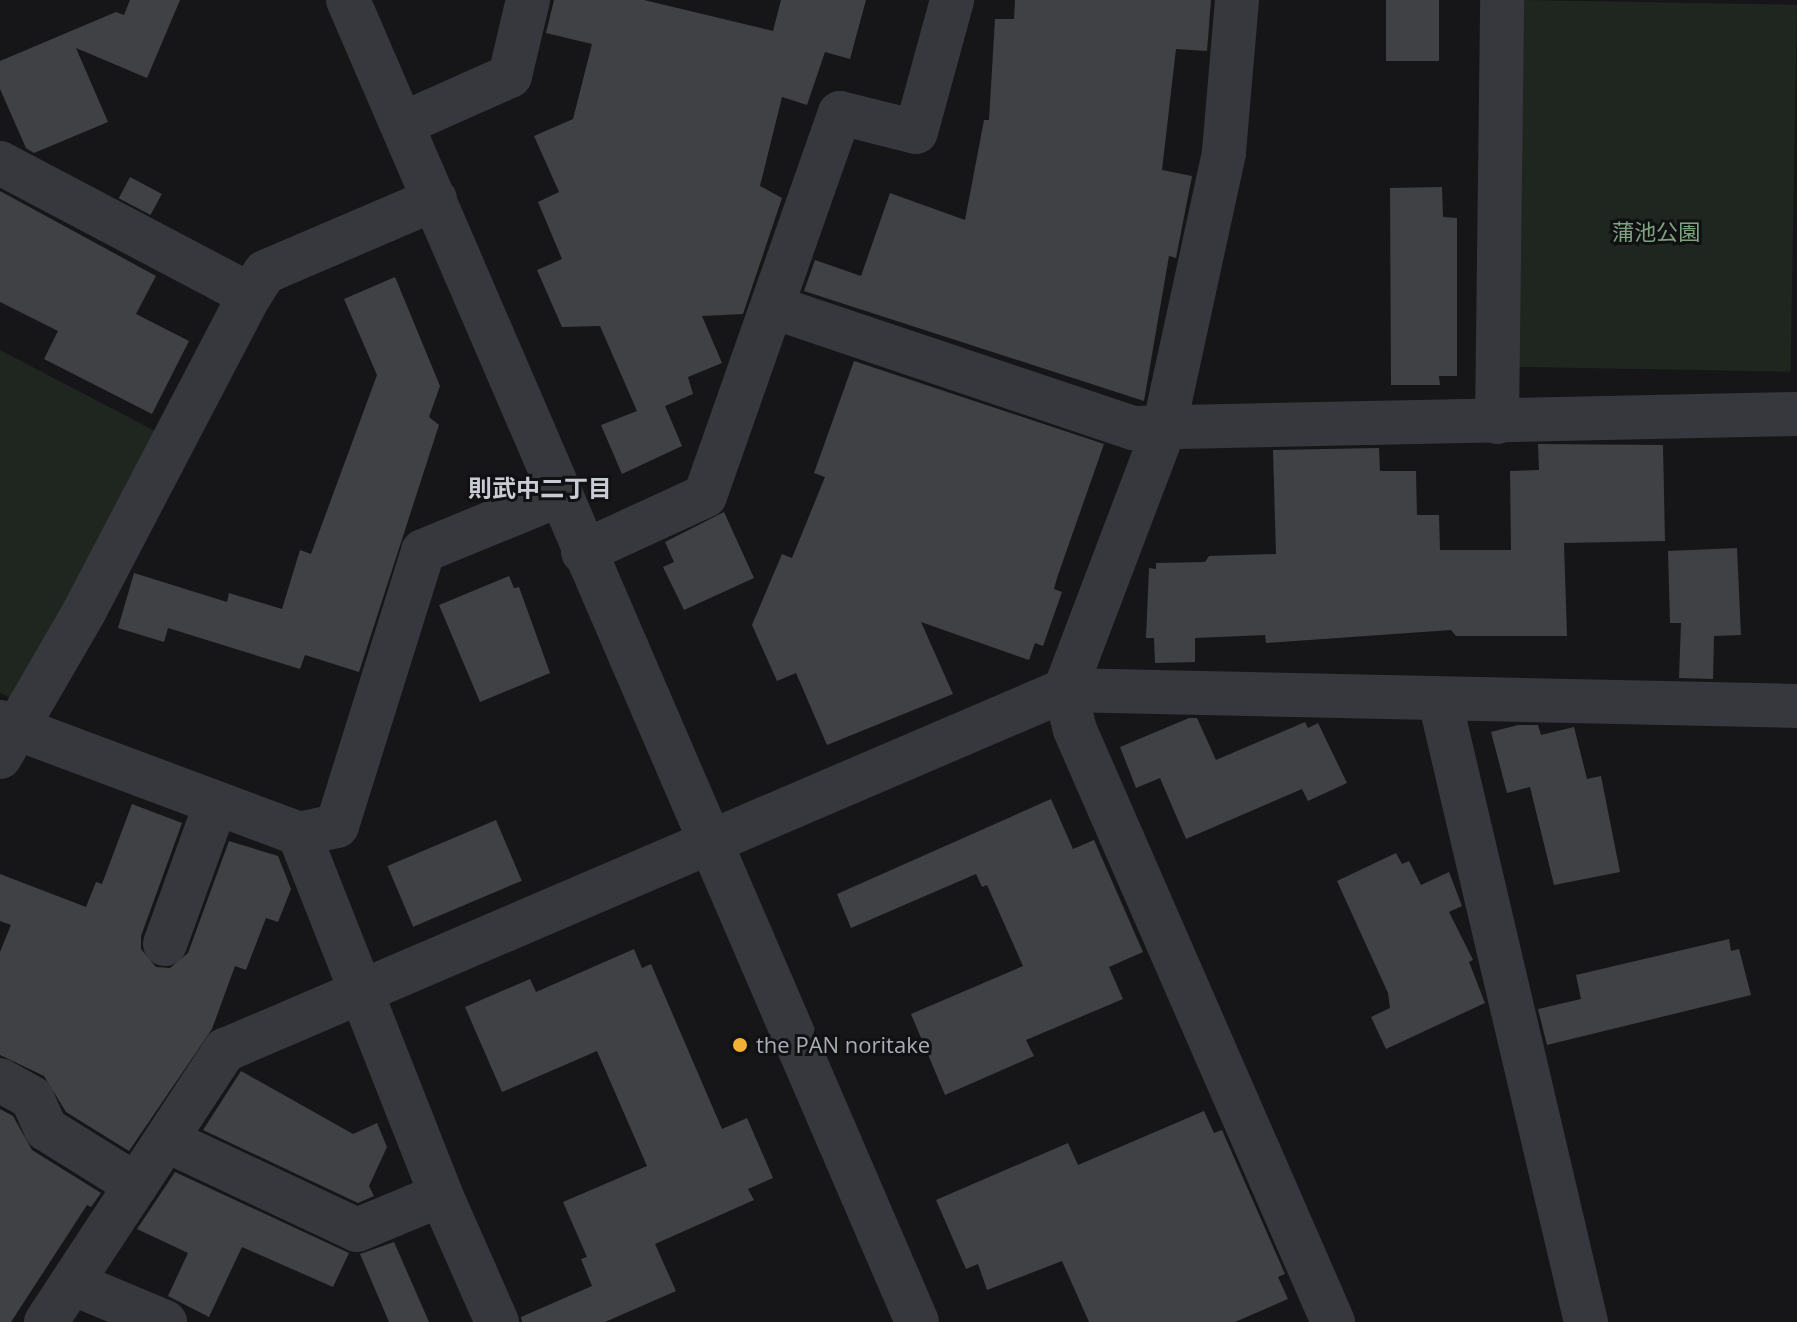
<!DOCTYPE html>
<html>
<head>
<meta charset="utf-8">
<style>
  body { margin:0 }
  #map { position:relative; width:1797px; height:1322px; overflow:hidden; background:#161618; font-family:"Open Sans","Noto Sans JP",sans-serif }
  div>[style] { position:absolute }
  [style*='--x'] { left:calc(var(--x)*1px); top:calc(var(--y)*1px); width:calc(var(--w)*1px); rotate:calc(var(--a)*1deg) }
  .green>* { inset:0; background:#1e261f; transform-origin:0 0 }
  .building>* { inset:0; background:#404145; transform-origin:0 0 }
  .minor>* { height:44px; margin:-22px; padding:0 22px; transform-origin:22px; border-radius:22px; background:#37383d }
  .tertiary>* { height:44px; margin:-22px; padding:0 22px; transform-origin:22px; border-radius:22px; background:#37383d }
  .dots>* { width:22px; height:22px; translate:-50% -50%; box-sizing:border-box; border:4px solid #111113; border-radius:50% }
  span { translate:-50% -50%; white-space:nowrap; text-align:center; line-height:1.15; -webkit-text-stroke:6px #111113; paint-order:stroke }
  .park-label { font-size:22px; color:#7fa381 }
  .poi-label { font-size:22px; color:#a8adb8 }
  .left { translate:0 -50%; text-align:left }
  .neighbourhood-label { font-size:24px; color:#c9ccd4; font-weight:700 }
</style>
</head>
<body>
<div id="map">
  <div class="green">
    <div style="left:1521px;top:0;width:276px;height:367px;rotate:1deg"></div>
    <div style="clip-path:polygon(0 350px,157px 432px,13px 699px,0 693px)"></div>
  </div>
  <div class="building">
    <div style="clip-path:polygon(130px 0,180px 0,147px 78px,76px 48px,108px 122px,34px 153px,26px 148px,0 89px,0 61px,116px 12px,124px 15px)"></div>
    <div style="clip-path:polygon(554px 0,644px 0,773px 31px,781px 0,866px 0,850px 59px,825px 52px,807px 105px,782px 97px,760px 186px,782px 198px,743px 314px,702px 316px,722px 363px,688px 377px,693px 394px,665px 406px,682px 446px,622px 474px,601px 425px,637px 411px,600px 326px,562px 327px,537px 270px,562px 259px,538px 202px,559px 192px,534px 136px,573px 119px,592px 44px,546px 33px)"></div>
    <div style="clip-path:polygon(1015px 0,1211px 0,1207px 51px,1176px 49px,1162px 170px,1192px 176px,1176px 258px,1169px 256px,1144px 401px,804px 291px,815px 260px,861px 276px,890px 193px,965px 220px,984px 120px,989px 120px,995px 19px,1014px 19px)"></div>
    <div style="left:1386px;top:0;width:53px;height:61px"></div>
    <div style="left:130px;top:177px;width:36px;height:24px;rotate:28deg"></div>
    <div style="clip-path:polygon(1442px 187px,1443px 217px,1457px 218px,1457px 376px,1439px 376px,1440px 385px,1391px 385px,1390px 188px)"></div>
    <div style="clip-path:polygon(0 191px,156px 276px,136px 314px,189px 341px,152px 414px,44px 359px,58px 331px,0 302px)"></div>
    <div style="clip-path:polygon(395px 277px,440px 386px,429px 417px,439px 425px,359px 672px,305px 655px,300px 669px,168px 628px,164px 642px,118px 628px,134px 573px,227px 602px,229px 593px,282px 609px,300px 550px,311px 554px,377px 375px,344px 299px)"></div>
    <div style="clip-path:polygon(854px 361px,1104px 444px,1057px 578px,1054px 589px,1062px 592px,1043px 646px,1035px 643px,1029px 660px,921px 622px,953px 694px,827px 745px,796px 673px,777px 681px,752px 625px,782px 554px,792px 558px,825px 477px,814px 473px)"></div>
    <div style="clip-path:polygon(1538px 444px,1663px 445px,1665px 541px,1564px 543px,1567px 636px,1456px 636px,1451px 630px,1266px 643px,1265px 635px,1195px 638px,1195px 662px,1155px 663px,1154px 638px,1146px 638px,1149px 568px,1156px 569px,1156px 563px,1205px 562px,1209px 556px,1276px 554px,1273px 450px,1379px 448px,1380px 471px,1416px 471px,1417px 515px,1439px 515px,1440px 550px,1511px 550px,1510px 471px,1539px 470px)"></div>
    <div style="clip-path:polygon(724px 512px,754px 578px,684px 610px,663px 567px,674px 562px,665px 542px)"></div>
    <div style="clip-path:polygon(1737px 548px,1741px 635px,1714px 636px,1713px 679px,1679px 678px,1681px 623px,1670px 623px,1668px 551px)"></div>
    <div style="clip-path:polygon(509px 576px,514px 588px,519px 587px,550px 673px,480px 702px,439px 605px)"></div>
    <div style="clip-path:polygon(1189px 718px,1197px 718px,1216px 760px,1305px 722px,1308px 728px,1318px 723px,1347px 783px,1308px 801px,1302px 789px,1186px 839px,1160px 778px,1136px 788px,1120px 747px)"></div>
    <div style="clip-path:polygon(1518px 725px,1538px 725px,1541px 735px,1574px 727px,1587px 779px,1601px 776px,1620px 872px,1554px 885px,1530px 787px,1507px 793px,1491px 732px)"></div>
    <div style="clip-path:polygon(1051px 799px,1073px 849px,1094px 840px,1143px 952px,1109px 967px,1123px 999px,1026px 1040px,1034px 1056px,945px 1095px,911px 1014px,1023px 966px,987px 885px,982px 887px,976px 874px,851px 928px,837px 894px)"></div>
    <div style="clip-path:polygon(132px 804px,182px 823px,141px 936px,141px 949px,156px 967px,170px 968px,188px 953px,229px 841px,278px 856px,291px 889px,278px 922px,266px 918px,246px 970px,235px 966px,212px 1029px,129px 1151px,66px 1112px,44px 1076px,0 1055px,0 952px,11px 925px,0 921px,0 874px,86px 907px,96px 882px,102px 884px)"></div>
    <div style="left:496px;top:820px;width:66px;height:118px;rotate:67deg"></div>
    <div style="clip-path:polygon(1396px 853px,1402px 864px,1409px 861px,1421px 885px,1449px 872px,1462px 906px,1449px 912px,1473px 960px,1469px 962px,1485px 1003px,1386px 1049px,1371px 1017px,1390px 1008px,1388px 993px,1337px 881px)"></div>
    <div style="clip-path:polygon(1729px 939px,1731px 951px,1739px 949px,1751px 995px,1547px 1045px,1538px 1009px,1581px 999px,1576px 975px)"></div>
    <div style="clip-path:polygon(634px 949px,642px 968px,651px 964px,722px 1129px,747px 1118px,773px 1178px,748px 1189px,754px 1200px,655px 1244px,676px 1291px,605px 1322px,522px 1322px,521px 1317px,592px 1286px,581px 1259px,587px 1257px,563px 1202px,647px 1166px,597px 1051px,502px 1092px,465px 1007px,530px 979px,536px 992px)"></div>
    <div style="clip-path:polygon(241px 1071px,353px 1134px,377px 1123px,387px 1147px,369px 1186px,374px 1196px,358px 1203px,203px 1130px)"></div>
    <div style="clip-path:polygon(0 1109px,13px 1116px,32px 1150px,101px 1193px,91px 1207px,87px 1205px,11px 1322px,0 1322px)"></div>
    <div style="clip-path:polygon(1204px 1111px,1214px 1133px,1222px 1130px,1285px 1274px,1278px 1277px,1288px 1299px,1235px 1322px,1089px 1322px,1062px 1261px,987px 1290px,978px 1264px,966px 1269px,936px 1200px,1068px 1143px,1078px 1165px)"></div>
    <div style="clip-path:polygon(175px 1172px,349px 1253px,333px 1287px,242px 1247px,209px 1317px,168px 1296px,188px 1253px,137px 1229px)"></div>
    <div style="clip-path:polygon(394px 1242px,429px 1322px,389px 1322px,360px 1254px)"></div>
  </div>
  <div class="minor">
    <div style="--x:1237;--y:0;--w:154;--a:94.9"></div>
    <div style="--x:1224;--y:153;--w:282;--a:102.3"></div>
    <div style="--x:1164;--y:429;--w:279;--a:110.8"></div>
    <div style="--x:1065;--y:690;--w:41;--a:76"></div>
    <div style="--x:1075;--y:730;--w:646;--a:66.45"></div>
    <div style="--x:402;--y:124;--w:118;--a:-24"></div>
    <div style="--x:510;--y:76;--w:78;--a:-76.7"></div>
    <div style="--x:0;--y:163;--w:283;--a:27.8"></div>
    <div style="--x:250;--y:295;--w:27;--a:-57"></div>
    <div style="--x:265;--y:272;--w:185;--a:-23.2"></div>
    <div style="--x:773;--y:307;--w:380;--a:18.6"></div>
    <div style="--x:1133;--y:428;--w:664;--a:-1.21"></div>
    <div style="--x:1497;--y:422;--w:422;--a:-89.3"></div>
    <div style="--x:583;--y:552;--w:134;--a:-24.7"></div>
    <div style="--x:705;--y:496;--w:406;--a:-70.6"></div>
    <div style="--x:840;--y:113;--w:78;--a:14"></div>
    <div style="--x:916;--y:132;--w:137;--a:-74.7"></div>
    <div style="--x:1440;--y:701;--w:638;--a:76.77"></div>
    <div style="--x:0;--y:722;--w:319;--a:20.5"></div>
    <div style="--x:299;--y:834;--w:39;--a:-12"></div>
    <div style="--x:337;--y:826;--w:288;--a:-72.6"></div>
    <div style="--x:423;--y:551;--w:145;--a:-22.3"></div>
    <div style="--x:0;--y:757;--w:168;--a:-59.9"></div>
    <div style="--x:84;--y:612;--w:358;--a:-62.4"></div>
    <div style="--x:299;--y:834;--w:388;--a:68.5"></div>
    <div style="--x:441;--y:1195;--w:139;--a:66.2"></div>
    <div style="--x:165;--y:944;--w:150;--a:-70.1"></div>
    <div style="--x:0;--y:1080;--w:37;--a:29"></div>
    <div style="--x:32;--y:1098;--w:34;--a:66"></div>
    <div style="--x:46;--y:1129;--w:106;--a:31.9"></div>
    <div style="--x:166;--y:1140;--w:211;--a:25.2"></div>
    <div style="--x:357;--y:1230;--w:91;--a:-22.6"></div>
    <div style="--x:72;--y:1283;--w:101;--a:22.8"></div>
    <div style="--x:46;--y:1322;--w:326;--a:-56.7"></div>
    <div style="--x:225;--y:1050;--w:914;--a:-23.2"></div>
    <div style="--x:1065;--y:690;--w:732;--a:1.25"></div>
  </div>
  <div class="tertiary">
    <div style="--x:348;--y:0;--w:1439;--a:66.71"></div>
  </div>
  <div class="dots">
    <div style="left:740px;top:1045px;background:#f2b134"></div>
  </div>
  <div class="park-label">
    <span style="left:1656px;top:232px">蒲池公園</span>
  </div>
  <div class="poi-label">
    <span class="left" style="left:756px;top:1045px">the PAN noritake</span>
  </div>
  <div class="neighbourhood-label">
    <span style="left:540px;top:488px">則武中二丁目</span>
  </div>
</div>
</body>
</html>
